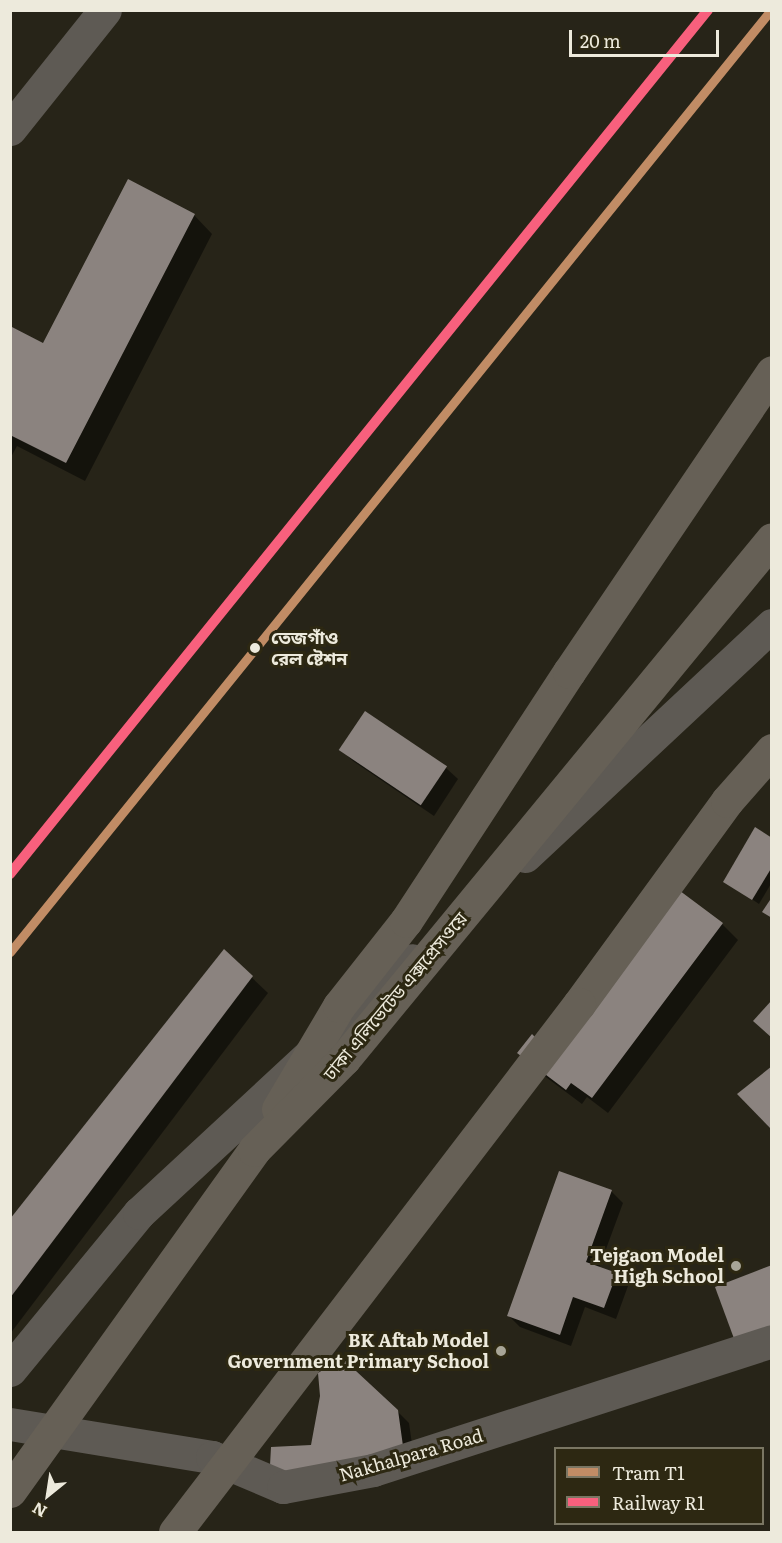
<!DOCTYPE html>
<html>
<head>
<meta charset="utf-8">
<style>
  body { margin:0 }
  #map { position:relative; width:782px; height:1543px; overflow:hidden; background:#272418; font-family:Literata,"Noto Sans Bengali",serif }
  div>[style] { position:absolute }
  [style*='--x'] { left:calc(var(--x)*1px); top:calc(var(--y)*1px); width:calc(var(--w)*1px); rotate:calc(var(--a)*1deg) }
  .shadow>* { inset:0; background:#0007 }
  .building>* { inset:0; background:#8b837f; transform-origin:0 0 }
  .minor>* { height:33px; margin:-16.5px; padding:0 16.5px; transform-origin:16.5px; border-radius:16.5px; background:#5e5a54 }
  .motorway>* { height:33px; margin:-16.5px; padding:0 16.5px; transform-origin:16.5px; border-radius:16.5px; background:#666056 }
  .motorway-bridge>* { height:33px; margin:-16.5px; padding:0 16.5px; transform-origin:16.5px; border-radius:16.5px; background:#666056 }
  .rail-1>* { height:10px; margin:-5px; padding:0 5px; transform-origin:5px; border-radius:5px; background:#f8607d }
  .tram-1>* { height:9px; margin:-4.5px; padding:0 4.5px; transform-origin:4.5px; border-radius:4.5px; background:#c18c65 }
  .dots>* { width:16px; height:16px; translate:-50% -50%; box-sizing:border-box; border:3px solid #2d2812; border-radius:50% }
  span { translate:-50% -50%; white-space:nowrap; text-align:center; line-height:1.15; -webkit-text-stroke:6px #2d2812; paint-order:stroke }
  .stop-label { font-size:18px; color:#edeadc; font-weight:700 }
  .left { translate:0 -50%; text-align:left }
  .street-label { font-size:18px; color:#edeadc }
  .poi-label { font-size:18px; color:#edeadc; font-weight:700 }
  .right { translate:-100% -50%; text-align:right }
  .frame { position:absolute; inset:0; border:12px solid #edeadc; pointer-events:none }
  .legend { position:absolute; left:554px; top:1447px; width:210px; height:78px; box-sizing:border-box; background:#2d2812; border:2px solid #7a7663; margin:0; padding:8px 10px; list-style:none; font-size:18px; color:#edeadc }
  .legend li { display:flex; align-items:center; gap:12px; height:30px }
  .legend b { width:30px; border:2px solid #7a7663 }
  .north { position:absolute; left:18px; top:1465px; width:60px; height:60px; -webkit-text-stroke:4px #2d2812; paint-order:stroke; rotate:210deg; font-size:16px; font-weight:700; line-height:24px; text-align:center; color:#edeadc }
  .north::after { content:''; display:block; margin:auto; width:21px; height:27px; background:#edeadc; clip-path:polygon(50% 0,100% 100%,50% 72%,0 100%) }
  .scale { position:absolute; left:569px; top:30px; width:150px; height:27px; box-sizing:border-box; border:3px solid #edeadc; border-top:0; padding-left:8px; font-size:18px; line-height:21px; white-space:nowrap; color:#edeadc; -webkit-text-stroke:4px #2d2812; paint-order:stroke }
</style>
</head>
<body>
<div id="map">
  <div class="shadow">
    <div style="clip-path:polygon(194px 215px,212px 234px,85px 481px,17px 446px,10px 459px,10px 328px,44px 345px)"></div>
    <div style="clip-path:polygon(365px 713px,446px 768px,458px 779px,434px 816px,353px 761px,341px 750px)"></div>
    <div style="clip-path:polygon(772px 839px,772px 882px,759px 904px,725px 881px)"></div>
    <div style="clip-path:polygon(722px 924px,738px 940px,608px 1113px,587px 1097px,582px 1104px,535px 1069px,538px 1042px)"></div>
    <div style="clip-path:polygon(224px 951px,268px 993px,10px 1334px,10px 1222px)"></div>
    <div style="clip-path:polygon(611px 1191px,623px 1203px,599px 1268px,616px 1274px,628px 1286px,616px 1319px,585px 1307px,571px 1346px,520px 1327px,508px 1315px)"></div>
    <div style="clip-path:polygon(397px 1411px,409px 1423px,414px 1458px,312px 1446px)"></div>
  </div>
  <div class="building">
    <div style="clip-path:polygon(128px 179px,195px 214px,66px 463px,10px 435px,10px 326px,43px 343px)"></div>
    <div style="left:365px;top:711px;width:99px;height:47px;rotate:34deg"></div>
    <div style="clip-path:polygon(755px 827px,772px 838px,772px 867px,752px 900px,723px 882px)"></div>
    <div style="clip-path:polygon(660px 876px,723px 923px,592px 1098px,571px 1083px,566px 1090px,517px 1053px,532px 1034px,538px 1040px)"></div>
    <div style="clip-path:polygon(772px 897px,772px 918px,762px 912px)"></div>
    <div style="clip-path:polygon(224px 949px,253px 976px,10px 1298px,10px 1219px)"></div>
    <div style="clip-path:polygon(772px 1000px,772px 1038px,753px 1021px)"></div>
    <div style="clip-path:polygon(772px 1066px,772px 1130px,737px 1094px)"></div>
    <div style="clip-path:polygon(559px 1171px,612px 1190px,586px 1262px,617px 1273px,604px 1308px,573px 1297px,560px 1335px,507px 1316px)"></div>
    <div style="clip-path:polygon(772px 1265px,772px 1331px,736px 1344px,715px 1287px)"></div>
    <div style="clip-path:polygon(342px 1358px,398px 1410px,403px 1446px,269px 1484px,271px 1447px,311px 1445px,320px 1396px,318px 1373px)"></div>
  </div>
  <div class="minor">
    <div style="--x:10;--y:129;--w:152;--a:-51.4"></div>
    <div style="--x:525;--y:856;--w:338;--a:-43.1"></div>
    <div style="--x:10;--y:1370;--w:203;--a:-50.6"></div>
    <div style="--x:139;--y:1213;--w:372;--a:-42.8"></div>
    <div style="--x:10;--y:1424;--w:205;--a:9.3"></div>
    <div style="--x:212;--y:1457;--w:77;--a:22.9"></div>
    <div style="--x:283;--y:1487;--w:92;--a:-10.7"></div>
    <div style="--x:373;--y:1470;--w:419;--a:-17.9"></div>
  </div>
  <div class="motorway">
    <div style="--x:579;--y:1004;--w:251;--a:-53.9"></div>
    <div style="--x:727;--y:801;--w:68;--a:-48.6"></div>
  </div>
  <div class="motorway-bridge">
    <div style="--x:278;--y:1109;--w:120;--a:-59.4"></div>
    <div style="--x:339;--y:1006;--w:108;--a:-51.8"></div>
    <div style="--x:406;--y:921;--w:298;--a:-56.8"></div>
    <div style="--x:569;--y:672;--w:362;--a:-55.9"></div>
    <div style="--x:10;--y:1491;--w:419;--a:-54.4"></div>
    <div style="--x:254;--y:1150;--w:128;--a:-45.3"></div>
    <div style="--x:344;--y:1059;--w:673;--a:-50.54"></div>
    <div style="--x:175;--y:1532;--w:665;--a:-52.58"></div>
  </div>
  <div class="rail-1">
    <div style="--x:10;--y:874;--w:1111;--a:-51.07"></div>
  </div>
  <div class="tram-1">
    <div style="--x:10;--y:952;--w:1211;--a:-51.07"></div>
  </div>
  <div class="dots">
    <div style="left:255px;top:648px;background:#edeadc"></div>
    <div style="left:736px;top:1266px;background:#a8a597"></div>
    <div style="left:501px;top:1351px;background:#a8a597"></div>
  </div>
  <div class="stop-label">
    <span class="left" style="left:271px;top:648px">তেজগাঁও<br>রেল ষ্টেশন</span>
  </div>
  <div class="street-label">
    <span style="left:395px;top:996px;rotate:-50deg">ঢাকা এলিভেটেড এক্সপ্রেসওয়ে</span>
    <span style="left:411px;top:1455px;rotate:-16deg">Nakhalpara Road</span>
  </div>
  <div class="poi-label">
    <span class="right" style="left:724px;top:1266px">Tejgaon Model<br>High School</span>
    <span class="right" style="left:489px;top:1351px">BK Aftab Model<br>Government Primary School</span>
  </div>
  <div class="frame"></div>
  <ul class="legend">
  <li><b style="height:8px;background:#c18c65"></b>Tram T1</li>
  <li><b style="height:8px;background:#f8607d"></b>Railway R1</li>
  </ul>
  <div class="north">N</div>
  <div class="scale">20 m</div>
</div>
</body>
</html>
